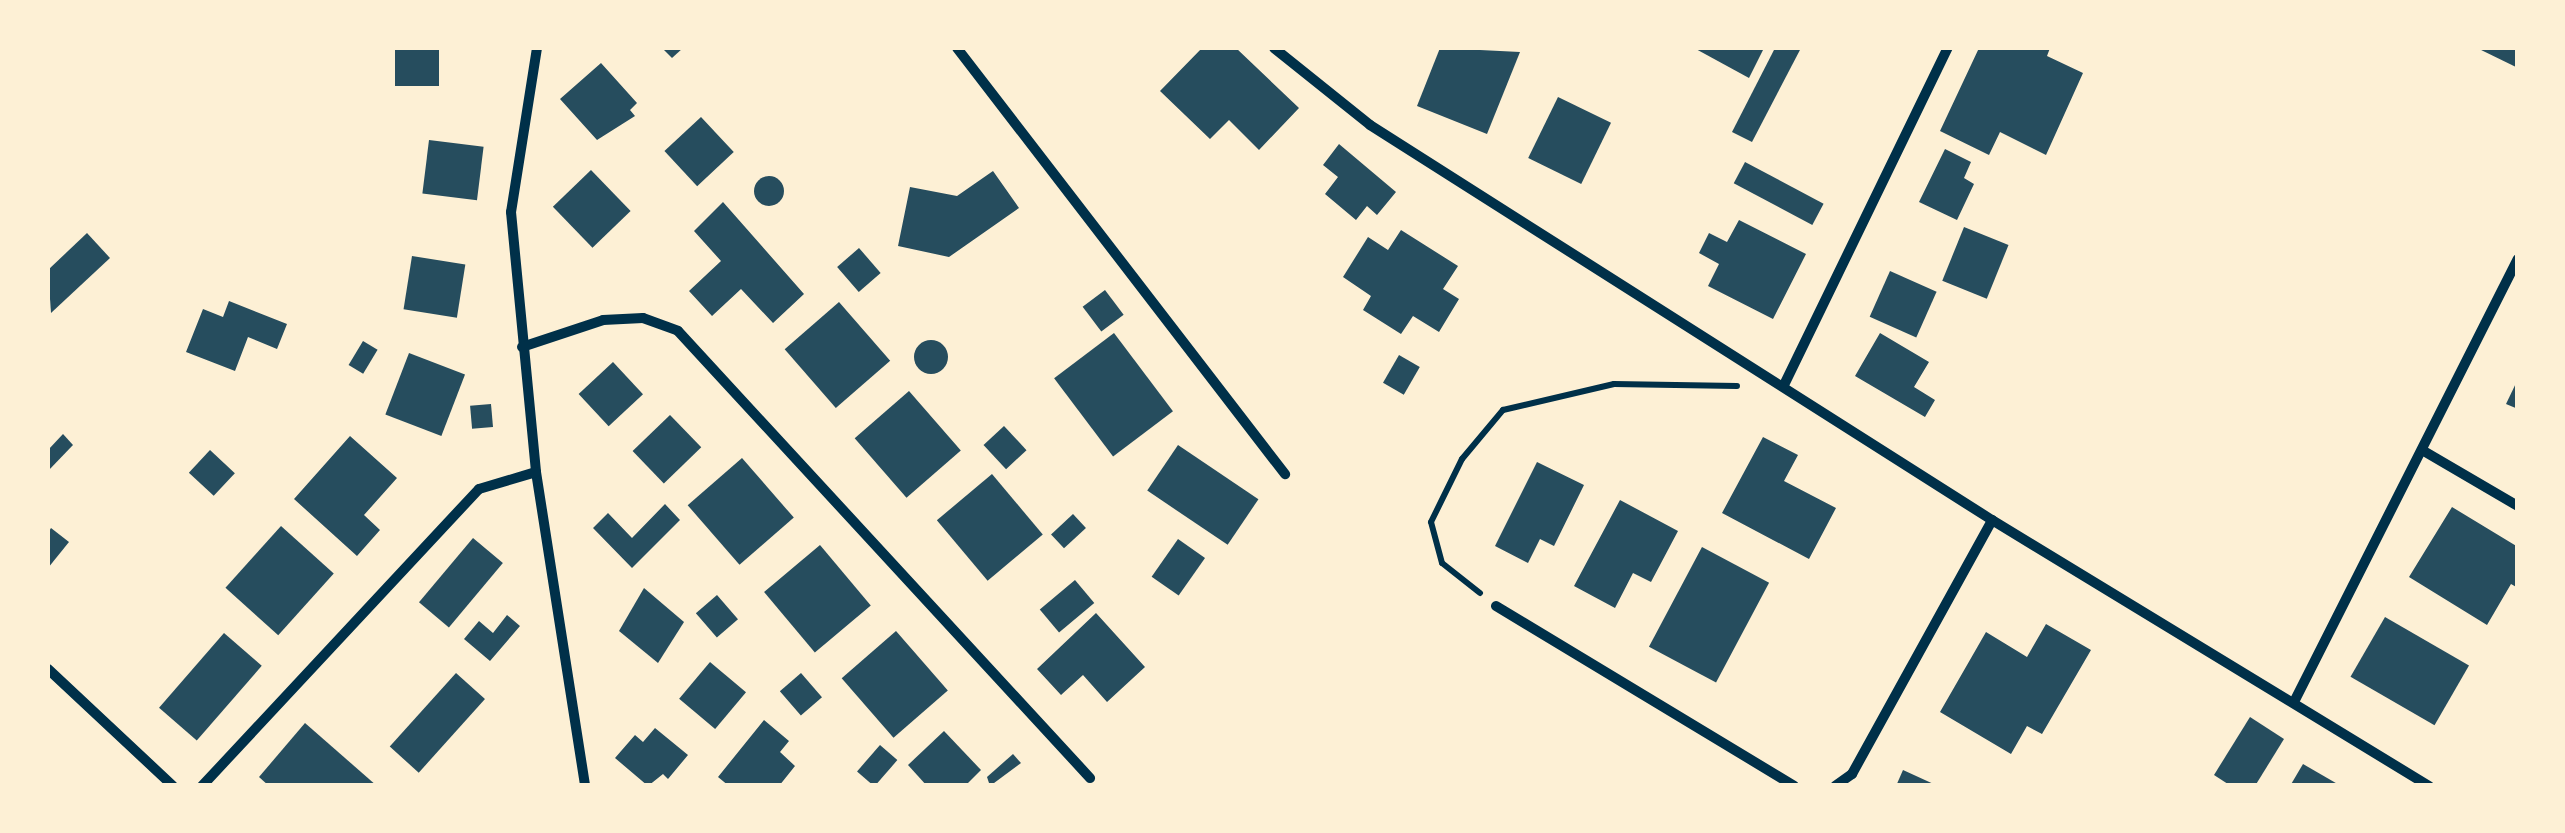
<!DOCTYPE html>
<html>
<head>
<meta charset="utf-8">
<style>
  body { margin:0 }
  #map { position:relative; width:2565px; height:833px; overflow:hidden; background:#fdf0d5; font-family:Helvetica,sans-serif }
  div>[style] { position:absolute }
  [style*='--x'] { left:calc(var(--x)*1px); top:calc(var(--y)*1px); width:calc(var(--w)*1px); rotate:calc(var(--a)*1deg) }
  .building>* { inset:0; background:#264d5e; transform-origin:0 0 }
  .round { border-radius:50% }
  .path>* { height:6px; margin:-3px; padding:0 3px; transform-origin:3px; border-radius:3px; background:#003049 }
  .minor>* { height:10px; margin:-5px; padding:0 5px; transform-origin:5px; border-radius:5px; background:#003049 }
  span { translate:-50% -50%; white-space:nowrap; text-align:center; line-height:1.15; -webkit-text-stroke:10px #fdf0d5; paint-order:stroke }
  .frame { position:absolute; inset:0; border:50px solid #fdf0d5; pointer-events:none }
</style>
</head>
<body>
<div id="map">
  <div class="building">
    <div style="left:395px;top:48px;width:44px;height:38px"></div>
    <div style="clip-path:polygon(662px 48px,683px 48px,672px 58px)"></div>
    <div style="clip-path:polygon(1202px 48px,1236px 48px,1299px 108px,1259px 150px,1229px 120px,1210px 139px,1160px 91px)"></div>
    <div style="clip-path:polygon(1440px 48px,1520px 52px,1487px 134px,1417px 106px)"></div>
    <div style="clip-path:polygon(1694px 48px,1764px 48px,1749px 78px)"></div>
    <div style="clip-path:polygon(1775px 48px,1801px 48px,1752px 142px,1732px 132px)"></div>
    <div style="clip-path:polygon(1979px 48px,2050px 48px,2047px 56px,2083px 73px,2046px 155px,2000px 132px,1989px 155px,1940px 131px)"></div>
    <div style="clip-path:polygon(2477px 48px,2518px 48px,2518px 68px)"></div>
    <div style="clip-path:polygon(601px 63px,637px 103px,630px 110px,635px 116px,597px 140px,560px 99px)"></div>
    <div style="left:1558px;top:97px;width:59px;height:68px;rotate:26deg"></div>
    <div style="left:701px;top:117px;width:48px;height:50px;rotate:47deg"></div>
    <div style="left:429px;top:140px;width:55px;height:54px;rotate:7deg"></div>
    <div style="clip-path:polygon(1339px 144px,1396px 192px,1377px 215px,1367px 206px,1356px 220px,1325px 194px,1338px 177px,1323px 165px)"></div>
    <div style="clip-path:polygon(1945px 149px,1971px 162px,1964px 178px,1974px 184px,1957px 220px,1919px 202px)"></div>
    <div style="left:1745px;top:162px;width:89px;height:24px;rotate:28deg"></div>
    <div style="left:591px;top:170px;width:57px;height:53px;rotate:46deg"></div>
    <div style="clip-path:polygon(993px 171px,1019px 208px,949px 257px,898px 246px,910px 187px,957px 196px)"></div>
    <div class="round" style="left:754px;top:176px;width:30px;height:30px"></div>
    <div style="clip-path:polygon(723px 202px,804px 294px,773px 323px,741px 289px,712px 316px,689px 291px,721px 261px,694px 231px)"></div>
    <div style="clip-path:polygon(1739px 220px,1806px 254px,1773px 319px,1708px 286px,1719px 264px,1699px 253px,1709px 233px,1727px 242px)"></div>
    <div style="left:1964px;top:227px;width:48px;height:58px;rotate:22deg"></div>
    <div style="clip-path:polygon(1401px 230px,1458px 266px,1443px 289px,1459px 299px,1439px 332px,1413px 316px,1401px 334px,1363px 310px,1371px 296px,1343px 277px,1368px 237px,1388px 250px)"></div>
    <div style="clip-path:polygon(87px 233px,110px 258px,51px 313px,48px 270px)"></div>
    <div style="left:859px;top:248px;width:33px;height:29px;rotate:49deg"></div>
    <div style="left:412px;top:256px;width:54px;height:54px;rotate:9deg"></div>
    <div style="left:1890px;top:271px;width:51px;height:50px;rotate:24deg"></div>
    <div style="left:1105px;top:290px;width:31px;height:28px;rotate:53deg"></div>
    <div style="clip-path:polygon(229px 301px,287px 324px,277px 349px,248px 337px,235px 371px,186px 352px,203px 309px,223px 317px)"></div>
    <div style="left:839px;top:302px;width:78px;height:72px;rotate:49deg"></div>
    <div style="left:1114px;top:333px;width:98px;height:75px;rotate:53deg"></div>
    <div style="clip-path:polygon(1880px 333px,1929px 362px,1914px 387px,1935px 400px,1925px 417px,1855px 376px)"></div>
    <div class="round" style="left:914px;top:340px;width:34px;height:34px"></div>
    <div style="left:363px;top:341px;width:17px;height:28px;rotate:31deg"></div>
    <div style="left:409px;top:353px;width:60px;height:66px;rotate:21deg"></div>
    <div style="left:1399px;top:355px;width:24px;height:32px;rotate:30deg"></div>
    <div style="left:613px;top:362px;width:44px;height:47px;rotate:47deg"></div>
    <div style="clip-path:polygon(2518px 379px,2518px 409px,2506px 404px)"></div>
    <div style="left:909px;top:391px;width:79px;height:72px;rotate:49deg"></div>
    <div style="left:491px;top:404px;width:23px;height:21px;rotate:85deg"></div>
    <div style="left:670px;top:415px;width:45px;height:52px;rotate:46deg"></div>
    <div style="left:1004px;top:426px;width:33px;height:28px;rotate:47deg"></div>
    <div style="clip-path:polygon(63px 434px,73px 445px,48px 471px,48px 450px)"></div>
    <div style="clip-path:polygon(350px 436px,397px 478px,364px 515px,380px 530px,357px 556px,294px 499px)"></div>
    <div style="clip-path:polygon(1763px 437px,1798px 455px,1784px 481px,1836px 508px,1809px 559px,1722px 513px)"></div>
    <div style="left:1178px;top:445px;width:97px;height:55px;rotate:34deg"></div>
    <div style="left:210px;top:450px;width:34px;height:31px;rotate:43deg"></div>
    <div style="left:742px;top:458px;width:79px;height:72px;rotate:49deg"></div>
    <div style="clip-path:polygon(1537px 462px,1584px 485px,1554px 546px,1540px 539px,1528px 563px,1495px 546px)"></div>
    <div style="left:992px;top:474px;width:79px;height:72px;rotate:50deg"></div>
    <div style="clip-path:polygon(1620px 500px,1678px 531px,1651px 582px,1633px 573px,1615px 608px,1574px 586px)"></div>
    <div style="clip-path:polygon(665px 504px,680px 520px,632px 568px,593px 528px,608px 513px,632px 538px)"></div>
    <div style="clip-path:polygon(2452px 507px,2518px 547px,2518px 588px,2511px 584px,2487px 625px,2409px 577px)"></div>
    <div style="left:1073px;top:514px;width:19px;height:30px;rotate:47deg"></div>
    <div style="left:281px;top:526px;width:71px;height:83px;rotate:42deg"></div>
    <div style="clip-path:polygon(51px 528px,69px 542px,48px 568px,48px 533px)"></div>
    <div style="left:473px;top:538px;width:39px;height:84px;rotate:40deg"></div>
    <div style="left:1178px;top:539px;width:33px;height:46px;rotate:35deg"></div>
    <div style="left:820px;top:545px;width:79px;height:73px;rotate:50deg"></div>
    <div style="left:1702px;top:547px;width:76px;height:113px;rotate:28deg"></div>
    <div style="left:1075px;top:580px;width:30px;height:46px;rotate:50deg"></div>
    <div style="clip-path:polygon(644px 588px,684px 622px,658px 663px,619px 631px)"></div>
    <div style="left:717px;top:595px;width:32px;height:28px;rotate:49deg"></div>
    <div style="clip-path:polygon(1096px 613px,1145px 667px,1107px 702px,1083px 675px,1061px 695px,1037px 669px)"></div>
    <div style="clip-path:polygon(507px 615px,520px 626px,490px 661px,464px 639px,479px 621px,493px 633px)"></div>
    <div style="left:2385px;top:617px;width:97px;height:69px;rotate:30deg"></div>
    <div style="clip-path:polygon(2046px 624px,2091px 650px,2042px 734px,2027px 726px,2011px 754px,1940px 712px,1986px 632px,2027px 657px)"></div>
    <div style="left:896px;top:631px;width:79px;height:72px;rotate:49deg"></div>
    <div style="left:224px;top:633px;width:50px;height:99px;rotate:41deg"></div>
    <div style="left:710px;top:662px;width:47px;height:48px;rotate:40deg"></div>
    <div style="left:456px;top:673px;width:39px;height:99px;rotate:42deg"></div>
    <div style="left:801px;top:673px;width:32px;height:28px;rotate:49deg"></div>
    <div style="clip-path:polygon(2250px 717px,2284px 739px,2255px 786px,2231px 786px,2214px 775px)"></div>
    <div style="clip-path:polygon(764px 720px,789px 741px,780px 752px,795px 766px,779px 786px,729px 786px,718px 777px)"></div>
    <div style="clip-path:polygon(305px 723px,377px 786px,269px 786px,259px 777px)"></div>
    <div style="clip-path:polygon(655px 728px,688px 755px,668px 779px,663px 774px,648px 786px,615px 758px,635px 735px,643px 742px)"></div>
    <div style="clip-path:polygon(944px 731px,981px 770px,965px 786px,927px 786px,908px 765px)"></div>
    <div style="left:880px;top:745px;width:23px;height:35px;rotate:41deg"></div>
    <div style="clip-path:polygon(1013px 754px,1021px 763px,990px 786px,987px 777px)"></div>
    <div style="clip-path:polygon(2303px 764px,2341px 786px,2290px 786px)"></div>
    <div style="clip-path:polygon(1903px 770px,1938px 786px,1896px 786px)"></div>
  </div>
  <div class="path">
    <div style="--x:1480;--y:593;--w:48;--a:-141.7"></div>
    <div style="--x:1442;--y:563;--w:42;--a:-105"></div>
    <div style="--x:1431;--y:522;--w:70;--a:-63.8"></div>
    <div style="--x:1462;--y:459;--w:64;--a:-50.1"></div>
    <div style="--x:1503;--y:410;--w:114;--a:-13.2"></div>
    <div style="--x:1614;--y:384;--w:123;--a:0.9"></div>
  </div>
  <div class="minor">
    <div style="--x:537;--y:48;--w:166;--a:99"></div>
    <div style="--x:511;--y:212;--w:261;--a:84.5"></div>
    <div style="--x:536;--y:472;--w:318;--a:81.1"></div>
    <div style="--x:957;--y:48;--w:538;--a:52.41"></div>
    <div style="--x:1274;--y:48;--w:123;--a:38.7"></div>
    <div style="--x:1370;--y:125;--w:737;--a:32.42"></div>
    <div style="--x:1992;--y:520;--w:512;--a:31.33"></div>
    <div style="--x:522;--y:347;--w:85;--a:-18.4"></div>
    <div style="--x:603;--y:320;--w:40;--a:-2.9"></div>
    <div style="--x:643;--y:318;--w:37;--a:20"></div>
    <div style="--x:678;--y:331;--w:608;--a:47.33"></div>
    <div style="--x:1784;--y:385;--w:375;--a:-64.1"></div>
    <div style="--x:2422;--y:450;--w:111;--a:30.3"></div>
    <div style="--x:1496;--y:606;--w:348;--a:31.1"></div>
    <div style="--x:48;--y:669;--w:171;--a:43.1"></div>
    <div style="--x:2295;--y:700;--w:494;--a:-63.2"></div>
    <div style="--x:202;--y:786;--w:406;--a:-47"></div>
    <div style="--x:479;--y:489;--w:59;--a:-16.6"></div>
    <div style="--x:1835;--y:786;--w:21;--a:-35"></div>
    <div style="--x:1852;--y:774;--w:290;--a:-61.1"></div>
  </div>
  <div class="frame"></div>
</div>
</body>
</html>
